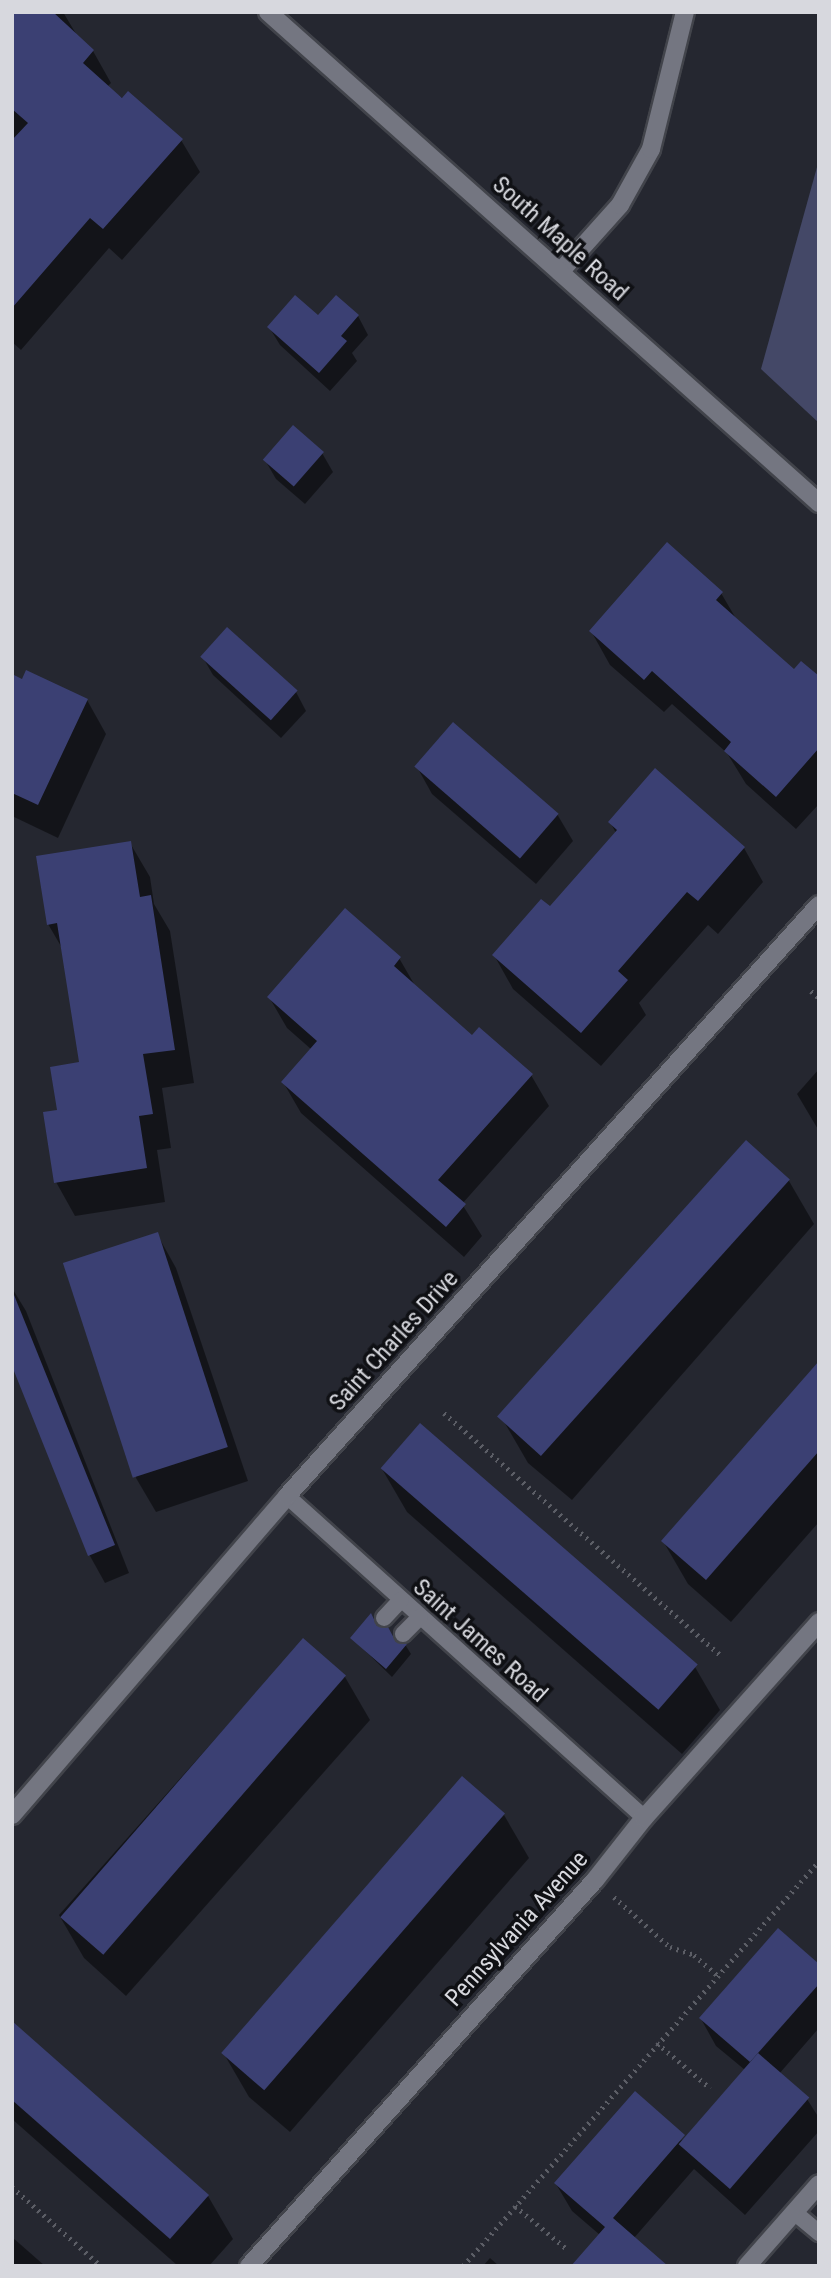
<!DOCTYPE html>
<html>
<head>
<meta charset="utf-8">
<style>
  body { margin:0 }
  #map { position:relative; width:831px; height:2278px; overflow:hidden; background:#252730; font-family:"Roboto Condensed",sans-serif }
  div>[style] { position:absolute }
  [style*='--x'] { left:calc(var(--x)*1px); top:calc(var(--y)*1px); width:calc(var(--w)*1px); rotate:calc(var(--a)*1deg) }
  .green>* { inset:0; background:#444867 }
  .shadow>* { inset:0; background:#0007 }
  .building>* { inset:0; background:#3b4073; transform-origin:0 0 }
  .path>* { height:4.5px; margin-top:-2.25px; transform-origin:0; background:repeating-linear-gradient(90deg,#5c5e66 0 2px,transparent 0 7px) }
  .roads { filter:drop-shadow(2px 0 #42444b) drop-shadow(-2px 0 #42444b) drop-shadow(0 2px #42444b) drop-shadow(0 -2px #42444b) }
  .service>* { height:16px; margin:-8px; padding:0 8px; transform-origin:8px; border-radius:8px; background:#747681 }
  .minor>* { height:18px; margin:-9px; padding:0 9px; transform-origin:9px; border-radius:9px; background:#747681 }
  .tertiary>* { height:18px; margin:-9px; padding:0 9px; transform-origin:9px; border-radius:9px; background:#747681 }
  span { translate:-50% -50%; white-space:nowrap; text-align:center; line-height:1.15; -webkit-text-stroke:7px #0f1014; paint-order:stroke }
  .street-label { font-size:24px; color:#d7d8de }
  .frame { position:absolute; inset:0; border:14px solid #d7d8de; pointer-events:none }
</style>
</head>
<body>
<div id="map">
  <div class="green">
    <div style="clip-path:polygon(819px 160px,819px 423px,761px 369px)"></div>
  </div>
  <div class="shadow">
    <div style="clip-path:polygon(12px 12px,63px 12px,78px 37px,93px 51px,111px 83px,107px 87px,181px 140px,200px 172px,122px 260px,109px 248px,21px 350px,12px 342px)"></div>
    <div style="clip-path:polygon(336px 297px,358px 316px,368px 335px,352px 353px,357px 361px,330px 391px,280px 345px,269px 327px,318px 318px)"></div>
    <div style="clip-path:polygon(322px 453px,333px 472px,305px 504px,276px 479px,265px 460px)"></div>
    <div style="clip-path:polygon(721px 593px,738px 622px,794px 671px,819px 679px,819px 804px,796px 829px,746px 784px,727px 753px,672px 704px,664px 712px,610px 665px,591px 631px)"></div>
    <div style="clip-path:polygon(202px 656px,296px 692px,306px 711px,281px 738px,213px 675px)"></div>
    <div style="clip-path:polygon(12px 676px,87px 700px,106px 734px,58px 838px,12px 816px)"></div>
    <div style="clip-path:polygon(417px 767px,557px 814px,573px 841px,536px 884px,432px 794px)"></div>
    <div style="clip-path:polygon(610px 822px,744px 848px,763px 882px,718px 934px,708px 925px,639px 1003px,646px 1015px,601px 1066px,513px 989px,494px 955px,550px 909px,616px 833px)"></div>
    <div style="clip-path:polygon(130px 843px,150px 877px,154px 904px,170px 931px,194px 1083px,162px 1088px,171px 1148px,157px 1150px,165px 1202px,75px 1216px,56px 1182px,59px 1112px,80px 1064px,62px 948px,48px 924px)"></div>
    <div style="clip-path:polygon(399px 958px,417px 989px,472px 1037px,531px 1075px,549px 1106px,462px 1204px,482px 1236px,464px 1257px,301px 1113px,283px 1082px,312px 1050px,287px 1028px,269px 997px)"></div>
    <div style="clip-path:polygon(819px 1069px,819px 1131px,797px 1094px)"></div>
    <div style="clip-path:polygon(746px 1143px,789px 1181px,814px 1224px,572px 1500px,528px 1463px,503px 1420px)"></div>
    <div style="clip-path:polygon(157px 1234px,176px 1268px,248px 1481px,156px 1512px,136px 1478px)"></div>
    <div style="clip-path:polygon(12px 1288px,26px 1311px,129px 1573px,105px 1583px,90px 1556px,12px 1361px)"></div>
    <div style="clip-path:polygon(819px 1364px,819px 1522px,731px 1622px,688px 1584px,663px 1541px)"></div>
    <div style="clip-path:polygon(382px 1469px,695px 1667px,720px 1710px,682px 1754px,407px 1512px)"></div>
    <div style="clip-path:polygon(377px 1628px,395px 1643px,406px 1646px,411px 1654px,392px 1677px,352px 1638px)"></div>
    <div style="clip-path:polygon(303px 1640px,345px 1677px,370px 1720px,126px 1996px,84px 1958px,59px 1915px)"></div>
    <div style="clip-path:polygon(504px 1815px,529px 1858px,290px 2132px,249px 2097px,224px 2054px)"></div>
    <div style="clip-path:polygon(819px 1966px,819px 2028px,779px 2074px,807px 2099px,819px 2118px,819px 2131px,745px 2215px,694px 2169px,634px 2238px,600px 2235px,572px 2211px,556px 2184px,685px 2139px,745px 2070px,716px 2046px,701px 2019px)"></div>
    <div style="clip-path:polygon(12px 2023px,208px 2196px,233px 2239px,209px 2266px,178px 2266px,12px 2119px)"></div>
    <div style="clip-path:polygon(12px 2237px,45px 2266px,12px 2266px)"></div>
    <div style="clip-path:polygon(490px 2258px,499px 2266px,483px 2266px)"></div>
  </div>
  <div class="building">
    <div style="clip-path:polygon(12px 12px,53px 12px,94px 50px,83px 63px,122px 98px,128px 91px,183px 139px,103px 229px,90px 218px,12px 308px,12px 140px,28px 123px,12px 109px)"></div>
    <div style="clip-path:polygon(295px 295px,318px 315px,336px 295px,359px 315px,341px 336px,347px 341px,319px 373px,267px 327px)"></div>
    <div style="left:293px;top:425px;width:41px;height:46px;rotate:41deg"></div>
    <div style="clip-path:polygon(667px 542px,723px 592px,716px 600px,794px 669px,801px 661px,819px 676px,819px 748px,776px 797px,724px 751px,731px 742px,652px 671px,644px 680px,589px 631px)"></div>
    <div style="left:227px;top:627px;width:95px;height:40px;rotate:42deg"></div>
    <div style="clip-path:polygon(26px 670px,88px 699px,38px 805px,12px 793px,12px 674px,22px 679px)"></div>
    <div style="left:453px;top:722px;width:140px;height:59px;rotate:41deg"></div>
    <div style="clip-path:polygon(655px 768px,745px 847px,698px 901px,687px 892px,618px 971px,628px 980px,581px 1033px,492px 955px,541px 899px,550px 906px,617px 830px,608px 822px)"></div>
    <div style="clip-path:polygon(131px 841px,140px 897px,151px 895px,175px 1050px,143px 1054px,153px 1114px,139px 1116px,147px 1168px,54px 1183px,43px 1112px,57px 1110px,50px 1067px,79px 1062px,57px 923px,47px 925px,36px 856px)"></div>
    <div style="clip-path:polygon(345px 908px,401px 957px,394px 966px,472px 1035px,479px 1027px,533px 1074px,438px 1180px,466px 1204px,446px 1227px,281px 1082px,317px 1041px,267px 997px)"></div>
    <div style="left:746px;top:1140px;width:59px;height:372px;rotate:42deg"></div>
    <div style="left:158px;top:1232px;width:226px;height:100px;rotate:72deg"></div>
    <div style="clip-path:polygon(12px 1290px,115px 1545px,88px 1556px,12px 1366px)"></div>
    <div style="clip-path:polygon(819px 1361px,819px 1451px,706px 1580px,661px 1541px)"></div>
    <div style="left:420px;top:1423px;width:368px;height:60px;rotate:41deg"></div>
    <div style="clip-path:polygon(371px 1613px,377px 1626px,388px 1627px,396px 1642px,407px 1644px,386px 1669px,350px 1638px)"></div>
    <div style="left:303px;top:1638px;width:57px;height:370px;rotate:41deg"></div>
    <div style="left:462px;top:1776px;width:57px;height:367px;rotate:41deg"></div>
    <div style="clip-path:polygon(778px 1928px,819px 1964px,819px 1984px,750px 2062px,699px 2018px)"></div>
    <div style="clip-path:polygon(12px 2021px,209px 2195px,170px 2239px,12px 2100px)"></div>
    <div style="left:758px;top:2053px;width:68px;height:121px;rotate:41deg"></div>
    <div style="clip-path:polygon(635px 2091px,685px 2135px,613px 2218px,668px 2266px,571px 2266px,605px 2227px,554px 2183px)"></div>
  </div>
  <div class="path">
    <div style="--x:811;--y:991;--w:11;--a:41"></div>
    <div style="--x:444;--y:1413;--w:369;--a:41.2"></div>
    <div style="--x:614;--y:1897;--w:75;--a:41.8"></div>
    <div style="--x:670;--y:1947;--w:25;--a:18"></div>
    <div style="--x:694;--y:1955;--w:32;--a:41"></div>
    <div style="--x:657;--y:2043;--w:70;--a:40.3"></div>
    <div style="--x:12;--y:2187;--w:119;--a:41.6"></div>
    <div style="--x:515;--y:2206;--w:67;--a:39.6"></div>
    <div style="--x:463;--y:2266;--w:539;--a:-48.68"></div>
  </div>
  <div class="roads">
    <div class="service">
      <div style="--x:287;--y:1496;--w:481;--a:42"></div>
      <div style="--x:384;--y:1618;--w:25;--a:-47"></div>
      <div style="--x:403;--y:1634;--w:24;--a:-45"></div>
      <div style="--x:794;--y:2212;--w:33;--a:40"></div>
    </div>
    <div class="minor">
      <div style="--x:560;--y:272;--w:90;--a:-48.2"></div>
      <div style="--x:620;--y:205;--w:64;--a:-61"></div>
      <div style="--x:651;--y:149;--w:141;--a:-76.1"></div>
      <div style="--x:12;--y:1815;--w:421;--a:-49.2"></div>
      <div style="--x:287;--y:1496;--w:795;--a:-48.01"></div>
      <div style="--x:249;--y:2266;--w:518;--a:-48.13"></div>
      <div style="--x:595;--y:1880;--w:79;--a:-51.7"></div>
      <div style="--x:644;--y:1818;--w:263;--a:-48.2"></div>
      <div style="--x:747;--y:2266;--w:109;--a:-48.7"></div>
    </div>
    <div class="tertiary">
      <div style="--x:268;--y:12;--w:738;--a:41.7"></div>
    </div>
  </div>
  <div class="street-label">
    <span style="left:560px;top:239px;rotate:42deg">South Maple Road</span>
    <span style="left:394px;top:1341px;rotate:-48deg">Saint Charles Drive</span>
    <span style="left:480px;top:1641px;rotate:42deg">Saint James Road</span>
    <span style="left:517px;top:1929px;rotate:-48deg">Pennsylvania Avenue</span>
  </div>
  <div class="frame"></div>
</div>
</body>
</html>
